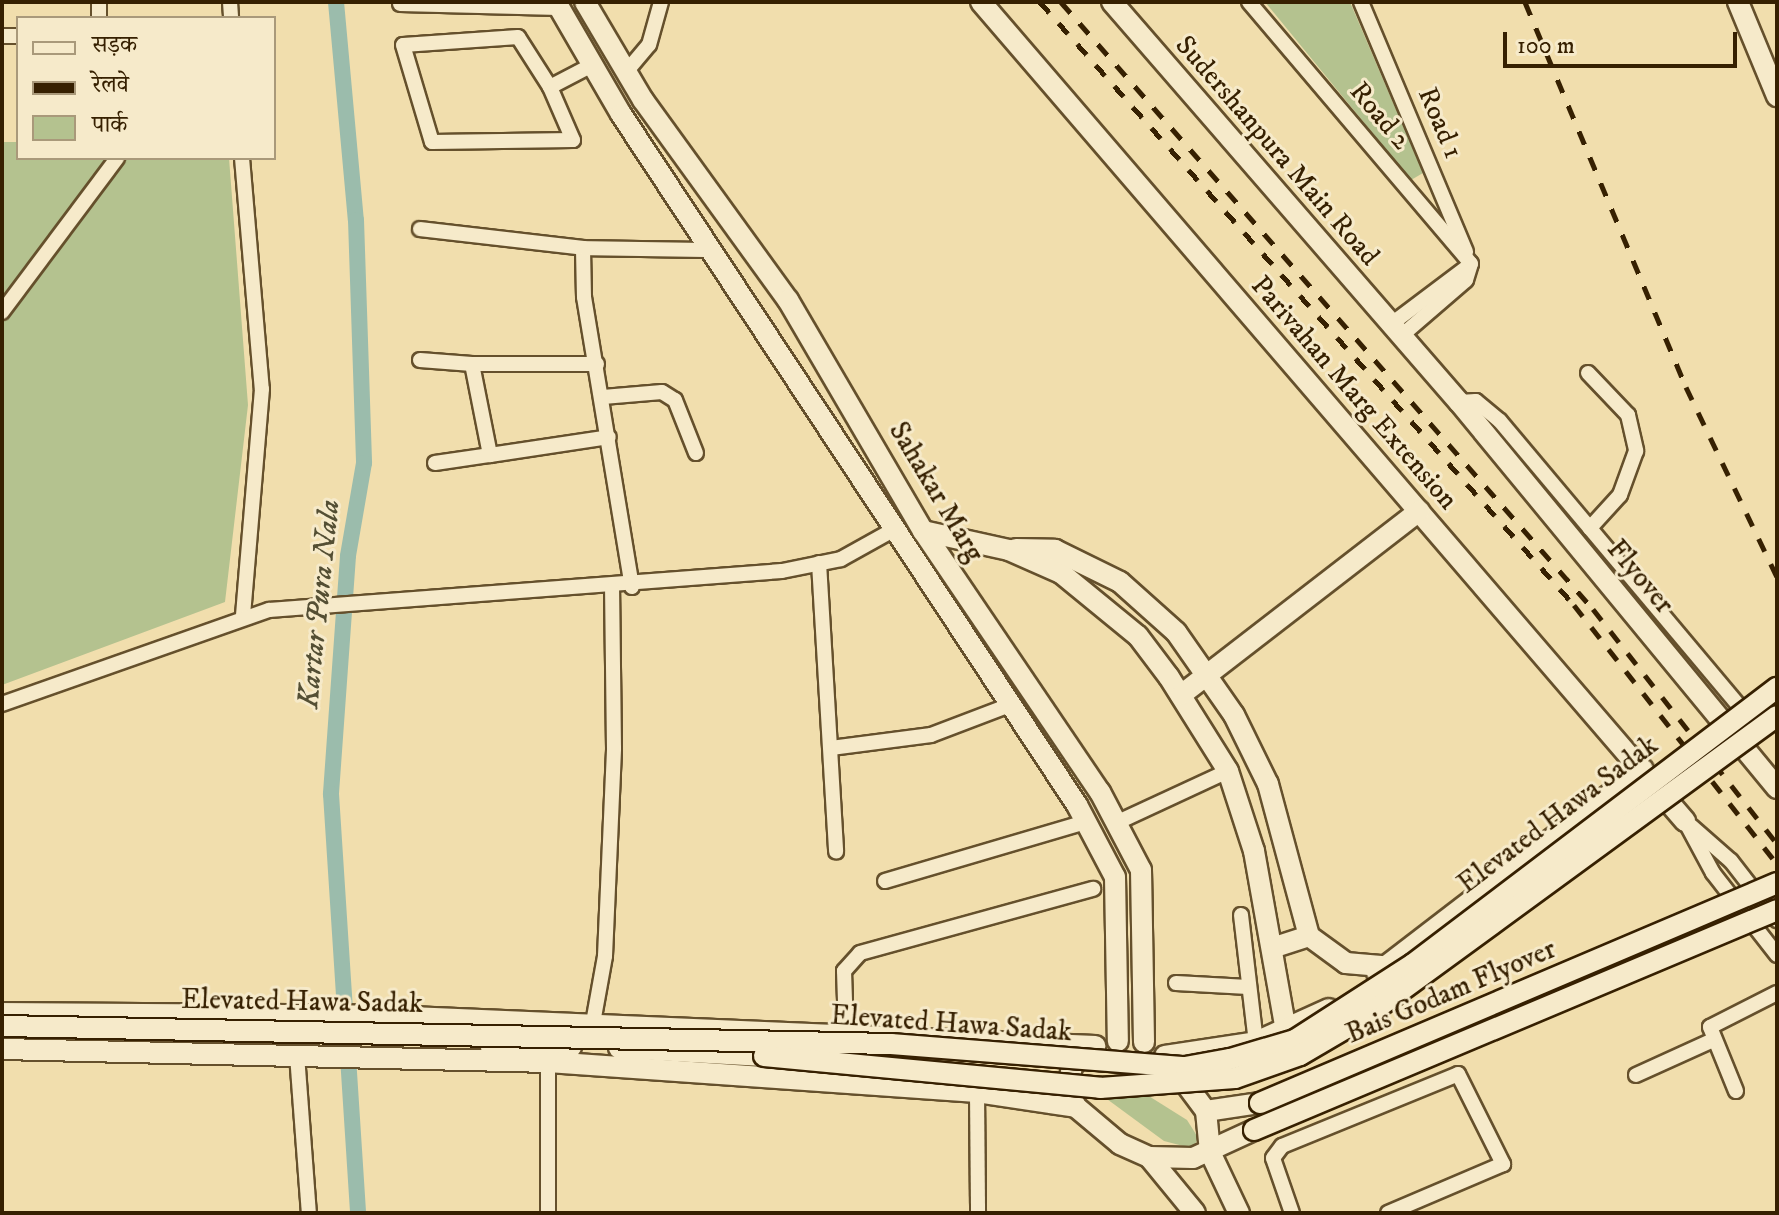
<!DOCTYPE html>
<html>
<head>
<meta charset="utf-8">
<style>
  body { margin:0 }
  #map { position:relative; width:1779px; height:1215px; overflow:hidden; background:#f1dead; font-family:"IM FELL DW Pica","Noto Serif Devanagari",serif }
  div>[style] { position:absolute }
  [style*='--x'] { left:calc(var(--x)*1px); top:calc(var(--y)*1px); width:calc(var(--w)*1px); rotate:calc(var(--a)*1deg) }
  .green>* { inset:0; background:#b4c28f }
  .canal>* { height:16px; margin:-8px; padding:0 8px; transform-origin:8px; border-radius:8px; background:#9bbcac }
  .roads { filter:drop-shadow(2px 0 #65502c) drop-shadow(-2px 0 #65502c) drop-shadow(0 2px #65502c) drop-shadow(0 -2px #65502c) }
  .street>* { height:14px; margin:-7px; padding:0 7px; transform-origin:7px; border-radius:7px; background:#f6eaca }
  .secondary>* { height:20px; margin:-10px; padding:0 10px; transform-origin:10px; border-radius:10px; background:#f6eaca }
  .rail>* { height:5px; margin-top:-2.5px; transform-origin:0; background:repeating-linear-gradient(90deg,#362001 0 14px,transparent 0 28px) }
  .bridges { filter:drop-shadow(2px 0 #362001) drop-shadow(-2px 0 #362001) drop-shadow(0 2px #362001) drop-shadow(0 -2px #362001) }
  .secondary-bridge>* { height:20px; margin:-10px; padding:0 10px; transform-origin:10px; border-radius:10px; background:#f6eaca }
  span { translate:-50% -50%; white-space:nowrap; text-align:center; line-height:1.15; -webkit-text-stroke:6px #f6eaca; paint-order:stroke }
  .street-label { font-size:28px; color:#362001 }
  .water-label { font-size:30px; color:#544f34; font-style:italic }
  .frame { position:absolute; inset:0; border:4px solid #362001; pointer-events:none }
  .legend { position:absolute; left:16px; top:16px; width:260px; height:144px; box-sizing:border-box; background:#f6eaca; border:2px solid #a9997a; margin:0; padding:10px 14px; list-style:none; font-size:24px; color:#362001 }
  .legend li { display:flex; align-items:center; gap:16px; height:40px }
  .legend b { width:40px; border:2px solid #a9997a }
  .scale { position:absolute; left:1503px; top:32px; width:234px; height:36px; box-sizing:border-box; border:4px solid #362001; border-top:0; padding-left:10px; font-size:24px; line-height:28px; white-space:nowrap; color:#362001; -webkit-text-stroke:6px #f6eaca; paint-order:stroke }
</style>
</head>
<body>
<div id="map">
  <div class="green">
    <div style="clip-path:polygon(1265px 2px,1350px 2px,1423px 173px,1411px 180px)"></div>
    <div style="clip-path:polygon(2px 142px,18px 142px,18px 158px,229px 158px,248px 405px,225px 602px,2px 685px)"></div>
    <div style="clip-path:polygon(1100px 1078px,1120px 1078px,1187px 1120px,1199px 1139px,1191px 1148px,1164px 1141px,1096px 1091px)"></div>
  </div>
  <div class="canal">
    <div style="--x:336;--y:2;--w:219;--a:84.8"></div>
    <div style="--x:356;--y:220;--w:243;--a:88.1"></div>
    <div style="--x:364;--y:463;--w:94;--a:99.8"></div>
    <div style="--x:348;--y:556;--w:239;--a:94.1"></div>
    <div style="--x:331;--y:794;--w:420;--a:86.3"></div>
  </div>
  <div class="roads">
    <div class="street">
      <div style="--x:99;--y:2;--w:16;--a:90"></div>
      <div style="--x:230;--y:2;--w:16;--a:86"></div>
      <div style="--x:1249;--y:2;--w:343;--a:49.7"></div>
      <div style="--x:1361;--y:2;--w:271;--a:67.2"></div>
      <div style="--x:400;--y:4;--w:159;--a:1.4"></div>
      <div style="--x:2;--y:36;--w:16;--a:0"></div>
      <div style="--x:626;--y:72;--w:35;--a:-50"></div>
      <div style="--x:649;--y:45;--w:45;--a:-74.4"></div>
      <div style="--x:550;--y:87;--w:59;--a:-122.6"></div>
      <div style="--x:518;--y:37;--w:115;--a:176"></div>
      <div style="--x:403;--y:45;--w:101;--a:73.4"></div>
      <div style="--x:432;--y:142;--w:141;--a:-0.8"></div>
      <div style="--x:573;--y:140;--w:58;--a:-113.5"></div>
      <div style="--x:550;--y:87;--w:47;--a:-27.6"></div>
      <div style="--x:242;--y:158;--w:232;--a:85.1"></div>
      <div style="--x:262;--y:389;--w:228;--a:94.8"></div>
      <div style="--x:420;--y:229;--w:164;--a:6.6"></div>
      <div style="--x:2;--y:312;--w:192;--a:-53.2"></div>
      <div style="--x:1390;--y:325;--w:101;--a:-37"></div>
      <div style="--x:1400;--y:337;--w:87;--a:-40.8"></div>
      <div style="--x:1466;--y:280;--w:17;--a:-73"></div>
      <div style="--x:420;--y:360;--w:52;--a:4.4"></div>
      <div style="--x:597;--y:364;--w:125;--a:180"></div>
      <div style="--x:472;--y:364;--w:93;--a:78.8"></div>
      <div style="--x:490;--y:455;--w:120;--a:-8.6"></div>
      <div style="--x:1588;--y:373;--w:58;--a:46.4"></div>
      <div style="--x:1628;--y:415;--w:37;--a:77"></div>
      <div style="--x:1636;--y:451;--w:47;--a:110"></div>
      <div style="--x:1620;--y:495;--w:45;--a:132.3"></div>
      <div style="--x:603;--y:397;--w:59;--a:-4.8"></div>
      <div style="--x:662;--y:392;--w:15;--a:32"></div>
      <div style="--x:675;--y:400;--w:57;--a:68.4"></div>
      <div style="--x:1459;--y:402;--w:17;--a:-3"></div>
      <div style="--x:1476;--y:401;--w:31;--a:40"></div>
      <div style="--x:1500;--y:421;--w:380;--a:50"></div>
      <div style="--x:435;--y:463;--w:56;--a:-8.3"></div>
      <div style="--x:819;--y:563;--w:289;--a:86.6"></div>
      <div style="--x:632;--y:587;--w:294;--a:-99.4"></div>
      <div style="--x:584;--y:297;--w:49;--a:-91.2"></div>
      <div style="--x:583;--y:248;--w:131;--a:0.9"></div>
      <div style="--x:2;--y:704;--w:283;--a:-19.4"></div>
      <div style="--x:269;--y:610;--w:514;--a:-4.35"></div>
      <div style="--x:782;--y:571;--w:60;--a:-11.5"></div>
      <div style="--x:841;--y:559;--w:60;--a:-29.1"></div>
      <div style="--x:831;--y:748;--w:101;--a:-7.4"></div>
      <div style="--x:931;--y:735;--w:85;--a:-20.8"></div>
      <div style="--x:1685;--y:821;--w:59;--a:61.7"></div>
      <div style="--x:1713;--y:873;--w:104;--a:52"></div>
      <div style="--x:1116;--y:823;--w:123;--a:-24.9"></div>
      <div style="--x:1691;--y:826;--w:53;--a:41.2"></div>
      <div style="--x:1731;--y:861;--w:75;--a:52.1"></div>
      <div style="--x:885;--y:881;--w:209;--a:-16.4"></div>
      <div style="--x:1241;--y:915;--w:128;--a:83.3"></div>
      <div style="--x:1176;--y:983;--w:72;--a:3.2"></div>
      <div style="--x:593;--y:1023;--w:68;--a:-79.8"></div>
      <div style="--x:605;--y:956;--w:208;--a:-87.5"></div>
      <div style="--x:614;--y:748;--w:159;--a:-90.7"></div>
      <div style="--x:846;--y:1031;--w:60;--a:-91.9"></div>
      <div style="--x:844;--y:971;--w:24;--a:-48"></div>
      <div style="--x:860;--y:953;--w:242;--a:-15.4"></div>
      <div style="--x:297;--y:1055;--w:158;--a:85.7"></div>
      <div style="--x:1636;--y:1075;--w:82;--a:-24.4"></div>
      <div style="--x:1736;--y:1091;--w:69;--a:-112.1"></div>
      <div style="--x:1710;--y:1027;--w:75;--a:-26.9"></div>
      <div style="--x:977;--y:1092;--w:121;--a:89.5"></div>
      <div style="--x:548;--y:1213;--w:151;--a:-90"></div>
      <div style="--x:1292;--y:1213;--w:58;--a:-109.1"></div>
      <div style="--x:1273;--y:1158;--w:15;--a:-53"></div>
      <div style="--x:1282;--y:1146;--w:190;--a:-22.2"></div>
      <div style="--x:1458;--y:1074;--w:101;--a:63.4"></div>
      <div style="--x:1503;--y:1164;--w:125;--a:156.9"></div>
    </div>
    <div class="secondary">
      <div style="--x:556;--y:2;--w:129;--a:59.9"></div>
      <div style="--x:621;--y:114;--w:828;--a:56.58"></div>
      <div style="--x:1077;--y:805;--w:81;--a:62.2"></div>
      <div style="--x:1115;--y:877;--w:164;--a:89"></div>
      <div style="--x:585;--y:2;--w:114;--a:59.4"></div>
      <div style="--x:643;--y:100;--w:247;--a:54.1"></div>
      <div style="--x:788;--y:300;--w:268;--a:59.7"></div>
      <div style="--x:923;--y:531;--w:315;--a:55.9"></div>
      <div style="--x:1100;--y:792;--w:88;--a:62.3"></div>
      <div style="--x:1141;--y:870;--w:172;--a:89"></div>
      <div style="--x:981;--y:2;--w:1080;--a:49.32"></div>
      <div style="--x:1112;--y:2;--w:530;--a:49.06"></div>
      <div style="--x:1459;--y:402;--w:500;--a:50.52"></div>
      <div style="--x:1738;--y:2;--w:102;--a:67.5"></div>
      <div style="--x:923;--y:531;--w:88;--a:12.5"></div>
      <div style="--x:1009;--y:550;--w:57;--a:23.9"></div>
      <div style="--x:1061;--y:573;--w:99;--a:39.3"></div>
      <div style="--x:1138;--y:636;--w:51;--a:52.9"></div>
      <div style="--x:1169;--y:677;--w:111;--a:57.9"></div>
      <div style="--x:1228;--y:771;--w:84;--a:72"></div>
      <div style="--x:1254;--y:851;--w:183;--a:79.9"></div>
      <div style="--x:1016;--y:549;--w:39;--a:1"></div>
      <div style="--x:1055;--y:550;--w:72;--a:26.2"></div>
      <div style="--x:1120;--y:582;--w:75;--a:41.8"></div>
      <div style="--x:1176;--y:632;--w:101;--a:55.1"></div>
      <div style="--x:1234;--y:715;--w:77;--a:63.8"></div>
      <div style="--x:1268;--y:784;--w:157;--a:74.9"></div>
      <div style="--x:1309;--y:936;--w:46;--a:36.1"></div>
      <div style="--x:1346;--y:963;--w:38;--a:5"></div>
      <div style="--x:1181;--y:695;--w:301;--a:-37.7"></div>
      <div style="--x:1272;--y:948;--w:39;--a:-18"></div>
      <div style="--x:1377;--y:973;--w:335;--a:-37.5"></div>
      <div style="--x:2;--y:1013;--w:385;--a:0.4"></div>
      <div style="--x:387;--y:1016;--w:709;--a:2.43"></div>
      <div style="--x:491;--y:1048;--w:80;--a:-0.7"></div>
      <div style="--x:619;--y:1048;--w:145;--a:3.2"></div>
      <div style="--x:2;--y:1049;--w:546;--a:1.36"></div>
      <div style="--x:548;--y:1062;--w:430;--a:4"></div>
      <div style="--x:977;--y:1092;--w:100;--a:8.6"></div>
      <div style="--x:1090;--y:1049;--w:25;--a:137"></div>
      <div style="--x:1072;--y:1066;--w:23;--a:100"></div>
      <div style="--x:1068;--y:1089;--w:20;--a:66"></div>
      <div style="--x:1076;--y:1107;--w:57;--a:40.1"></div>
      <div style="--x:1120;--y:1144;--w:32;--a:24"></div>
      <div style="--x:1149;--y:1157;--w:44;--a:1.3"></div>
      <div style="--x:1193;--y:1158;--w:67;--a:-24.7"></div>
      <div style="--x:1165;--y:1056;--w:92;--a:-8.7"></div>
      <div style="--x:1256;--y:1042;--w:80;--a:-24.3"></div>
      <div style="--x:1177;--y:1072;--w:49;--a:53.4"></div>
      <div style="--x:1206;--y:1111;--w:55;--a:-8.4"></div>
      <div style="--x:1206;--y:1111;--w:41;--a:84.4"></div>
      <div style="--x:1210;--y:1152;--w:68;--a:64.6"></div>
      <div style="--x:1149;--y:1157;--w:72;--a:50.6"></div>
    </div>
  </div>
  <div class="rail">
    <div style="--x:1040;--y:2;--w:805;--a:48.47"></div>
    <div style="--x:1574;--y:605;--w:329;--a:51.9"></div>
    <div style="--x:1061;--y:2;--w:807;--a:48.77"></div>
    <div style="--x:1593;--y:609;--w:298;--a:51.9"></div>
    <div style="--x:1525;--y:2;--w:417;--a:67.3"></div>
    <div style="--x:1686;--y:387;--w:211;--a:64.4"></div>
  </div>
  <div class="bridges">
    <div class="secondary-bridge">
      <div style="--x:2;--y:1026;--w:889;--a:1.16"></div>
      <div style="--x:891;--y:1044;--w:295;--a:4.5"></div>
      <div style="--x:1185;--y:1067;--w:46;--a:-10.1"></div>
      <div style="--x:1230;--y:1059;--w:68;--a:-16.3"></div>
      <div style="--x:1295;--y:1040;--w:140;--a:-32.8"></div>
      <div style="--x:1413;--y:964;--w:457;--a:-37.2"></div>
      <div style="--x:764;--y:1056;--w:338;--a:5.4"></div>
      <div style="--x:1100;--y:1088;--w:135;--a:-4.2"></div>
      <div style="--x:1235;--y:1078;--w:69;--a:-19.5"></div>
      <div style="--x:1300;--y:1055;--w:75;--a:-30.3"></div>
      <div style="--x:1365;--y:1017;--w:510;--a:-36.15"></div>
      <div style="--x:1260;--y:1103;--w:562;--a:-23.05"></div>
      <div style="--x:1254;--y:1130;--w:567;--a:-22.81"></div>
    </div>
  </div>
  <div class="street-label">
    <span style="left:1380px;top:116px;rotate:50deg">Road 2</span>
    <span style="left:1440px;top:123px;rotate:67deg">Road 1</span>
    <span style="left:1277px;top:151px;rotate:49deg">Sudershanpura Main Road</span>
    <span style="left:1354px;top:393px;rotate:49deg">Parivahan Marg Extension</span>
    <span style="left:936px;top:492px;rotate:59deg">Sahakar Marg</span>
    <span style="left:1640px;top:577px;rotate:50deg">Flyover</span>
    <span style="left:1558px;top:815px;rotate:-37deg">Elevated Hawa Sadak</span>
    <span style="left:1451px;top:992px;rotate:-23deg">Bais Godam Flyover</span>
    <span style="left:302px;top:1002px;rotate:1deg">Elevated Hawa Sadak</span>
    <span style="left:951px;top:1024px;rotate:4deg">Elevated Hawa Sadak</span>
  </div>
  <div class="water-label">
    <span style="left:320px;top:604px;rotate:-84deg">Kartar Pura Nala</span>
  </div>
  <div class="frame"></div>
  <ul class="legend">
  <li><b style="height:10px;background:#f6eaca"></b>सड़क</li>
  <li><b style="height:10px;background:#362001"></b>रेलवे</li>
  <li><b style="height:22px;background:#b4c28f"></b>पार्क</li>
  </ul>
  <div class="scale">100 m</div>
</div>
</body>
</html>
